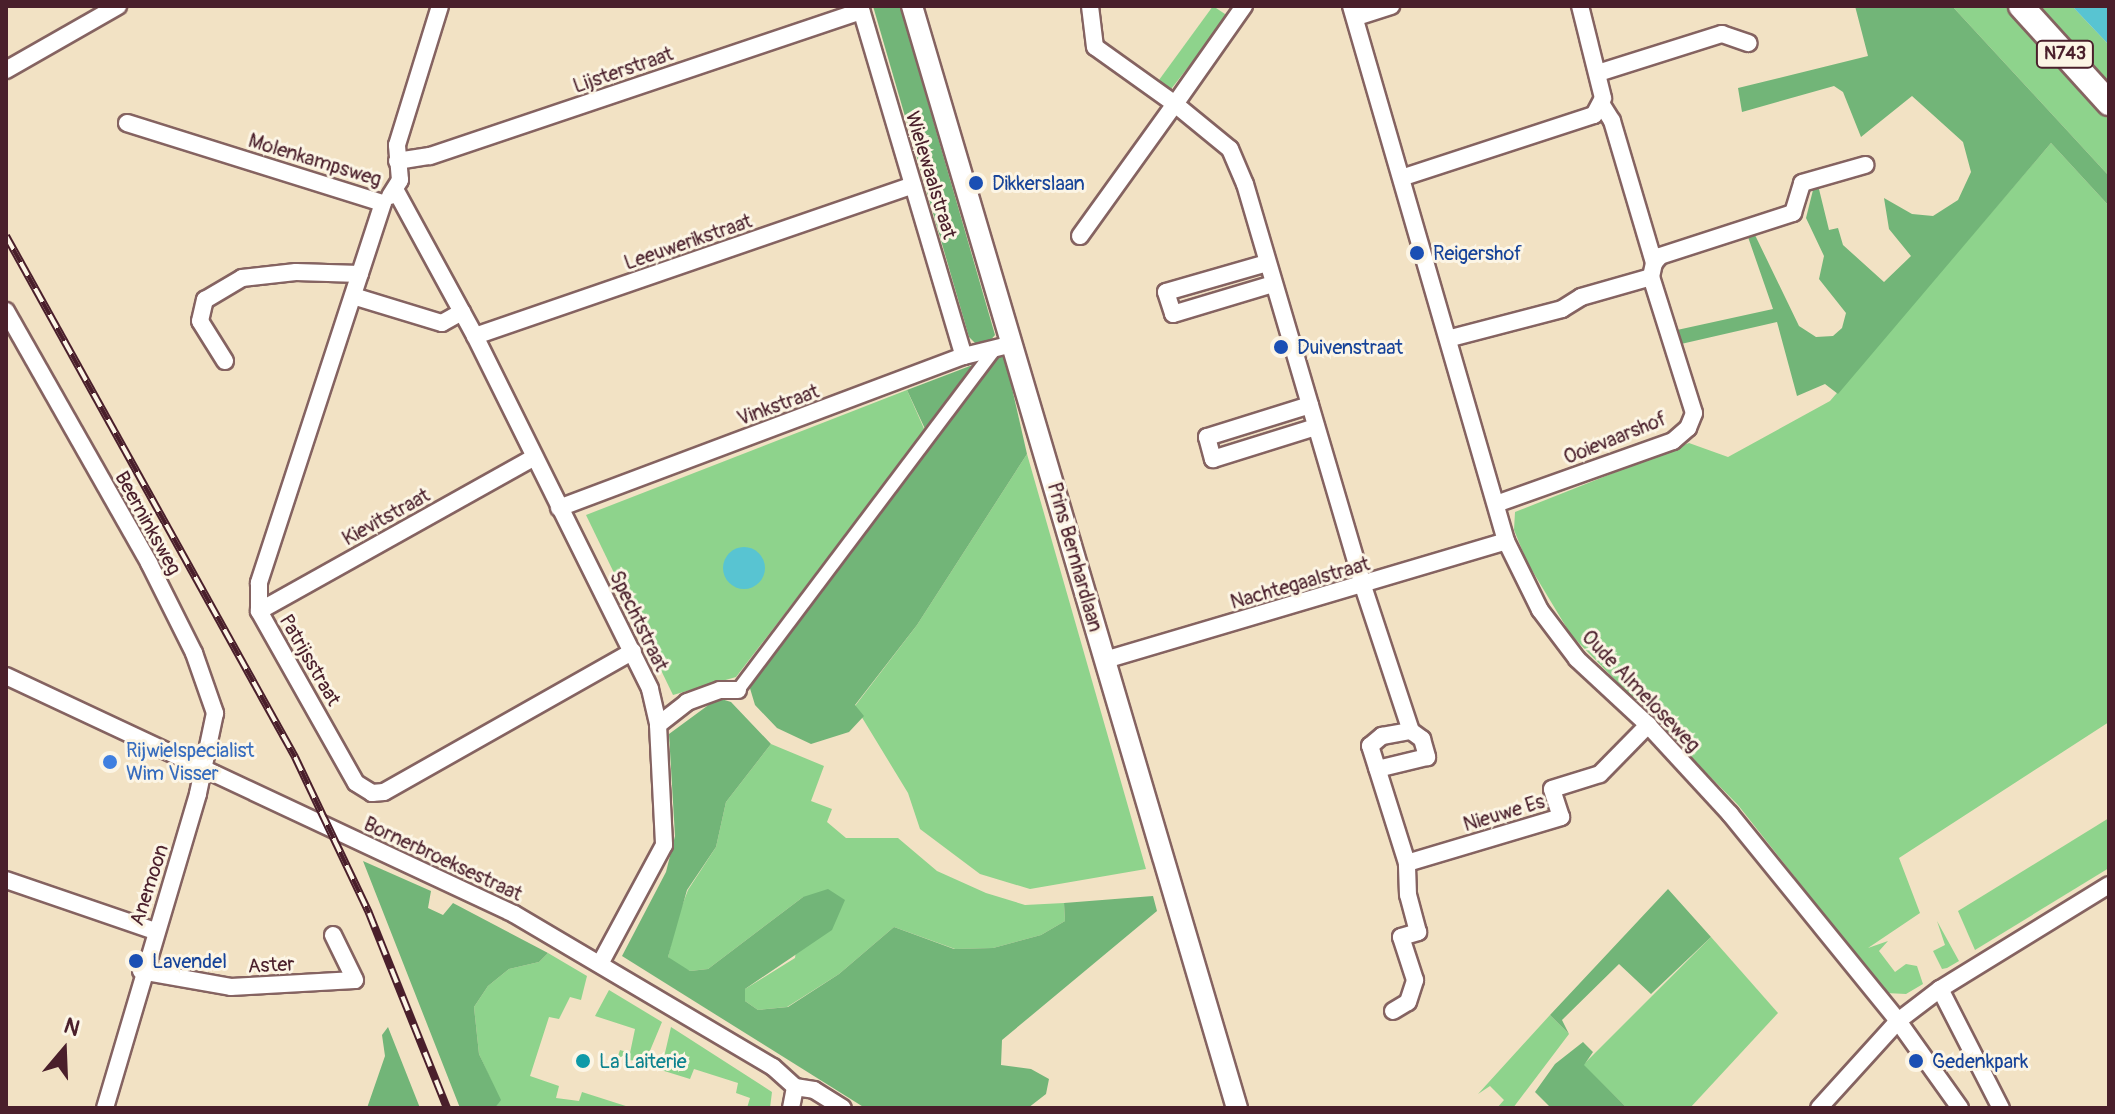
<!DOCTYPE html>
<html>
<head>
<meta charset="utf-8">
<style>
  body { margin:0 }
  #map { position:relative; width:2115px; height:1114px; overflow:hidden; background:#f2e2c4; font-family:Pangolin,sans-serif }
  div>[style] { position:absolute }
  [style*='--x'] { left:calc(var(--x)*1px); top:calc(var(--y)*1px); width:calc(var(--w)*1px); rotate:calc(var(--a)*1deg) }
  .green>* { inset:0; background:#8ed38c }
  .forest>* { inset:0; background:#72b578 }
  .water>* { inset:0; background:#58c4d2 }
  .round { border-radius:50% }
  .roads { filter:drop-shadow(2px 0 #856361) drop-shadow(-2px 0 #856361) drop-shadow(0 2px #856361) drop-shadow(0 -2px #856361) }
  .pedestrian>* { height:12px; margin:-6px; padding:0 6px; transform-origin:6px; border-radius:6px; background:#fff }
  .minor>* { height:16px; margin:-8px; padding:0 8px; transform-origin:8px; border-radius:8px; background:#fff }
  .tertiary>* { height:20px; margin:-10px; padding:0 10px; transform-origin:10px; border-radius:10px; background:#fff }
  .primary>* { height:24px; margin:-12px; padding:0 12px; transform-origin:12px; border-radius:12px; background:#fff }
  .rail>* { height:8px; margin-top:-4px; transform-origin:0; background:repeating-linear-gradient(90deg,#fcf5e5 0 15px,#4a1f2b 0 30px); box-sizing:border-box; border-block:2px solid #4a1f2b }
  .dots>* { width:22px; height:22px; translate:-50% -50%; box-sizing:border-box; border:4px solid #fcf5e5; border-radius:50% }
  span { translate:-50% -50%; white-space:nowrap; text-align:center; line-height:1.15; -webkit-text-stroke:6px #fcf5e5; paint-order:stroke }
  .shield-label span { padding:2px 6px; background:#fcf5e5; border:2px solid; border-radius:6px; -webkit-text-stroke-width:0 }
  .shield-label { font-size:18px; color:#4a1f2b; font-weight:700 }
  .street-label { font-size:20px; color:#4a1f2b }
  .transit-label { font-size:20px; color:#164399 }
  .left { translate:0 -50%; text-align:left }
  .shop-label { font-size:20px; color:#366cbe }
  .culture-label { font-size:20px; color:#0d838f }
  .frame { position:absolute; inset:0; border:8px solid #4a1f2b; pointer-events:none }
  .north { position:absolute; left:24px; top:1010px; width:80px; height:80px; -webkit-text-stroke:6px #fcf5e5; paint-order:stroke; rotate:19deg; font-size:22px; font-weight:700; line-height:32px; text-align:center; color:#4a1f2b }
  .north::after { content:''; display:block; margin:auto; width:28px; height:36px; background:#4a1f2b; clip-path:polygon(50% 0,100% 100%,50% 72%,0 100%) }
</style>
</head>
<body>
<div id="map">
  <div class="green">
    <div style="clip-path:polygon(1213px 6px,1228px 16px,1168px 93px,1159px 80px)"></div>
    <div style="clip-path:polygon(1952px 6px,2005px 6px,2109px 120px,2109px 176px)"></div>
    <div style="clip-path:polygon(2037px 6px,2072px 6px,2109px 45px,2109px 85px)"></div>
    <div style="clip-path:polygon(2051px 143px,2109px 206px,2109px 722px,1899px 858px,1920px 913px,1868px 948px,1888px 941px,1879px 951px,1895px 972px,1906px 964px,1917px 966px,1923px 984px,1906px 994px,1886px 993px,1738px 805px,1571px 635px,1527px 562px,1514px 530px,1515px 512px,1689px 443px,1728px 457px,1830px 401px)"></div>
    <div style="clip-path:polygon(907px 390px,925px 431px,736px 677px,673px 695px,586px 515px)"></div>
    <div style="clip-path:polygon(1027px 454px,1146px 869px,1030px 889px,980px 874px,920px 829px,908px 793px,855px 706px,917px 625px)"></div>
    <div style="clip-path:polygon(771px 744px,824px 766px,811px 801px,832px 809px,827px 822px,846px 838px,898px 838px,937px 871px,986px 893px,1025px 905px,1064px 903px,1065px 921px,1041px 935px,993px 948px,955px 949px,894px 927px,839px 974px,787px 1007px,758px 1010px,745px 1001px,745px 989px,795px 958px,803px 897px,708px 969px,690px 971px,674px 964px,668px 957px,677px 919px,688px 890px,716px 847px,726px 802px)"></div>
    <div style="clip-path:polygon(2109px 818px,2109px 868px,1975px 950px,1958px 911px)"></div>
    <div style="clip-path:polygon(1937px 921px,1959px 961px,1947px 968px,1942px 969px,1933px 951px,1945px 945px)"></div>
    <div style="clip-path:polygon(1711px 937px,1778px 1013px,1690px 1108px,1627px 1108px,1583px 1065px)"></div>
    <div style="clip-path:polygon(548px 953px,587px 976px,581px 1000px,570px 997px,559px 1019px,549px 1017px,530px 1076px,559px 1086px,556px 1098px,579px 1101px,582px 1092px,632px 1108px,495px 1108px,500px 1100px,479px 1054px,474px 1007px,488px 986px,509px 969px,539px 962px)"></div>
    <div style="clip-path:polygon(609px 990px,662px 1022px,644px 1065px,618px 1056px,620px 1050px,630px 1053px,635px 1029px,595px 1016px)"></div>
    <div style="clip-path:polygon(1550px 1015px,1569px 1034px,1513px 1108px,1497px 1108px,1504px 1100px,1490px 1086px,1478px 1094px)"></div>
    <div style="clip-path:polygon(671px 1027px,772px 1092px,770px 1108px,747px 1108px,750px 1098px,736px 1093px,738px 1083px,694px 1069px,690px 1079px,661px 1070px)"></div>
  </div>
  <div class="forest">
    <div style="clip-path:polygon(873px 6px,900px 6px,995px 335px,988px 343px,975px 343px,969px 337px)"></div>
    <div style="clip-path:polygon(1855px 6px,1952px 6px,2109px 176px,2109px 206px,2051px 143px,1838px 394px,1825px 384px,1797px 396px,1777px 322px,1681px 344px,1677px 330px,1773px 309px,1748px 237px,1755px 235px,1799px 326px,1816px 337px,1833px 336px,1842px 328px,1846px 313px,1819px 279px,1824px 256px,1806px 218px,1813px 190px,1818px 185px,1829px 230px,1838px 228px,1843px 245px,1884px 282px,1911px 256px,1889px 229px,1884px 198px,1912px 214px,1933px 216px,1958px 200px,1971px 172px,1963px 142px,1912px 96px,1861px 137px,1843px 92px,1834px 86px,1742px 112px,1738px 88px,1868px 56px)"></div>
    <div style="clip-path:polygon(1004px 353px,1027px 454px,917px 625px,855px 705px,864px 716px,849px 732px,811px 744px,777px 728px,755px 705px,749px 685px,932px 444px,907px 390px)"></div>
    <div style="clip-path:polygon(718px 698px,731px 702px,771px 744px,726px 802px,716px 847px,687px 890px,668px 957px,690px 971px,708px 969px,803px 897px,828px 889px,845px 900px,832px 930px,745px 989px,745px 1001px,758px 1010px,788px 1007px,839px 974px,894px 927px,954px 949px,993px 948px,1041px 935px,1065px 921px,1064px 903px,1153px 896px,1157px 911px,1002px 1040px,1001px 1065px,1031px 1069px,1049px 1079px,1046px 1094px,1028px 1108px,865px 1108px,622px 956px,666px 872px,675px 836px,669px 734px)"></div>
    <div style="clip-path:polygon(363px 861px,431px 891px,428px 908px,443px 915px,453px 903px,548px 953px,539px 962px,509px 969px,488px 986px,474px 1007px,479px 1054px,501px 1100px,495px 1108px,460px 1108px)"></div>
    <div style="clip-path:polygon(1668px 889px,1711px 937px,1651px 994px,1619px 964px,1562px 1020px,1569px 1034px,1550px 1015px)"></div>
    <div style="clip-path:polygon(388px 1027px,420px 1108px,367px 1108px,385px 1056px,382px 1035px)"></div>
    <div style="clip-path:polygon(1583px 1042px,1593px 1052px,1584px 1065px,1627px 1108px,1551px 1108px,1535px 1092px,1555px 1064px)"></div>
  </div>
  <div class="water">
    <div style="clip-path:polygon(2072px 6px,2109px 6px,2109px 45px)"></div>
    <div class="round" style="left:723px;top:547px;width:42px;height:42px"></div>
  </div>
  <div class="roads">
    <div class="pedestrian">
      <div style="--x:738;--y:690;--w:427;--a:-53"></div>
    </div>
    <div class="minor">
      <div style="--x:860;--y:6;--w:365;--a:73.5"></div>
      <div style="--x:1244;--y:6;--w:120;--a:125.1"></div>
      <div style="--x:1175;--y:104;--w:71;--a:39.3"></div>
      <div style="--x:1230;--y:149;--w:38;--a:67"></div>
      <div style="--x:1245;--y:184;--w:419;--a:73.6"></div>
      <div style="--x:1363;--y:586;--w:153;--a:71.7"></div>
      <div style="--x:1411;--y:731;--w:14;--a:36"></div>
      <div style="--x:1422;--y:739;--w:19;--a:74"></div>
      <div style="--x:1427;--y:757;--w:51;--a:166.5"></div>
      <div style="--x:1351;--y:6;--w:557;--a:73.84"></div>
      <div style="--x:1506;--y:541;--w:77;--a:63.8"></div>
      <div style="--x:1540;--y:610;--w:61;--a:52.9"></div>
      <div style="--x:1577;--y:659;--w:97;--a:42.9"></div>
      <div style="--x:1648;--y:725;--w:121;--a:47.3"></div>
      <div style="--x:1730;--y:814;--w:267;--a:50.9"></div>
      <div style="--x:1898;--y:1021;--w:107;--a:54.5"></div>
      <div style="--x:1357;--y:17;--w:36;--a:-18"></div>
      <div style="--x:6;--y:70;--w:129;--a:-29.7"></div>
      <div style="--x:1598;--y:73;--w:130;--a:-17.5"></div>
      <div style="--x:1722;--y:34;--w:28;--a:19"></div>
      <div style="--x:1602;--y:105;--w:19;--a:58"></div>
      <div style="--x:1612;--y:121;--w:148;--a:73.5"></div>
      <div style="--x:127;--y:123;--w:268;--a:17.4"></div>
      <div style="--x:397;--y:161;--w:33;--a:-9"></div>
      <div style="--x:430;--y:156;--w:455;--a:-18.6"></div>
      <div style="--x:1404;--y:177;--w:200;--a:-18.1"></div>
      <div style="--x:1594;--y:115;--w:19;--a:-62"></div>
      <div style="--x:1603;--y:98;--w:95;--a:-104"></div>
      <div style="--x:396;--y:191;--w:165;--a:61.4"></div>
      <div style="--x:475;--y:336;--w:394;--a:63.6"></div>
      <div style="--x:650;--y:689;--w:37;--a:77"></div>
      <div style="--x:658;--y:725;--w:120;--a:87.1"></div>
      <div style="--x:664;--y:845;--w:133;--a:118.3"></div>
      <div style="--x:390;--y:196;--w:19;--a:-58"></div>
      <div style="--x:400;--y:180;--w:35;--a:-95"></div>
      <div style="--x:397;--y:145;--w:145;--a:-72.8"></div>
      <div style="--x:383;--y:203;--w:400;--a:108.1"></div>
      <div style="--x:259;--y:583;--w:28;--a:90"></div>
      <div style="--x:259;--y:611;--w:197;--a:60.6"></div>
      <div style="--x:356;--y:783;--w:19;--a:32"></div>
      <div style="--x:372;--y:793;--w:12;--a:-5"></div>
      <div style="--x:384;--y:792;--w:286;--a:-29.5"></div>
      <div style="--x:1080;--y:236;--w:163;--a:-54.3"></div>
      <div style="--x:1175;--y:104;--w:98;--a:-144.5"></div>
      <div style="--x:1095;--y:47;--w:41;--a:-97"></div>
      <div style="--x:1267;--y:263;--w:105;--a:164"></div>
      <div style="--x:1166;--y:292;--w:23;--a:72"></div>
      <div style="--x:1173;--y:314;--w:104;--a:-16.7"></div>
      <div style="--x:353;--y:296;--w:93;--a:16.9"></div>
      <div style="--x:442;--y:323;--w:23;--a:-29"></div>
      <div style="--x:6;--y:311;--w:290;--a:60.4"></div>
      <div style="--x:149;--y:563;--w:101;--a:63.4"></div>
      <div style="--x:194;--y:653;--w:64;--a:70.7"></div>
      <div style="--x:215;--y:713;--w:83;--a:101.9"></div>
      <div style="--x:198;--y:794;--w:327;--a:106.5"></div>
      <div style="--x:475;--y:336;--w:463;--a:-19"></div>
      <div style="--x:1451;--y:338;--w:115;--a:-14.6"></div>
      <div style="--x:1562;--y:309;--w:22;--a:-32"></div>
      <div style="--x:1581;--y:297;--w:73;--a:-15.9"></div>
      <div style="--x:225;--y:361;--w:47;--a:-122"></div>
      <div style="--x:200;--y:321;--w:22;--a:-77"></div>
      <div style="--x:205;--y:300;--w:43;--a:-30.7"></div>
      <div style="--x:242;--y:278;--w:54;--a:-6.3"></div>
      <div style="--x:296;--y:272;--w:64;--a:1.8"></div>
      <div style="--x:1310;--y:405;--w:108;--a:162.7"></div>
      <div style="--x:1207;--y:437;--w:23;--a:75"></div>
      <div style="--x:1213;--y:459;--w:108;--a:-17.3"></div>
      <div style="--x:1496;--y:504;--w:188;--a:-19.6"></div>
      <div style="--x:1673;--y:441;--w:20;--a:-41"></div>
      <div style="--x:1688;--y:428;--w:16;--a:-68"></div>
      <div style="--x:1694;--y:413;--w:143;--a:-107.5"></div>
      <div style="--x:1651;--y:277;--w:14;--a:-78"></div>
      <div style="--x:1654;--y:263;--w:9;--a:-49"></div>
      <div style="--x:1660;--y:256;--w:140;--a:-17.9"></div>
      <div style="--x:1793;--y:213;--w:31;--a:-73"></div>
      <div style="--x:1802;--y:183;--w:66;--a:-15.9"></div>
      <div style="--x:559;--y:508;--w:433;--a:-20.6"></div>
      <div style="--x:964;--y:356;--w:50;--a:-13.8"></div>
      <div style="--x:259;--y:611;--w:314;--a:-29.2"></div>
      <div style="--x:1105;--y:660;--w:418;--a:-16.5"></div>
      <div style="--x:6;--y:676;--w:561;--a:25.1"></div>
      <div style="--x:514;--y:914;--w:301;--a:30.6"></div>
      <div style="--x:773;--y:1067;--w:30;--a:42"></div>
      <div style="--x:658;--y:725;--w:37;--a:-38"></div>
      <div style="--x:687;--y:702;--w:35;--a:-20"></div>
      <div style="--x:720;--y:690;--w:18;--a:0"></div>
      <div style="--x:1407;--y:863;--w:161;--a:-16.6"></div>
      <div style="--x:1561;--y:817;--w:29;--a:-108"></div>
      <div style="--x:1552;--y:789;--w:50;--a:-17.4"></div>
      <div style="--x:1600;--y:774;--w:69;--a:-45.6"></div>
      <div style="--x:6;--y:880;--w:157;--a:18.9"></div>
      <div style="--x:141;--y:971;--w:91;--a:10.1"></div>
      <div style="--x:231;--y:987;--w:124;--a:-3.2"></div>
      <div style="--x:355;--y:980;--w:50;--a:-116.1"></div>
      <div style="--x:1940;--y:989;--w:134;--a:62.9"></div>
      <div style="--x:1393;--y:1011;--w:17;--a:-31"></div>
      <div style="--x:1408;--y:1002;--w:23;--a:-72"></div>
      <div style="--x:1415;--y:980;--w:45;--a:-108"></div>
      <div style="--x:1401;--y:937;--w:18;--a:-16"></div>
      <div style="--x:1418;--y:932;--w:38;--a:-105"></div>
      <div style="--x:1408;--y:895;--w:32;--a:-92"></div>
      <div style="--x:1407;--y:863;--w:123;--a:-107.5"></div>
      <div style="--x:1370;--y:746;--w:16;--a:-40"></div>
      <div style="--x:1382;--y:736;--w:29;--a:-10"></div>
      <div style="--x:795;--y:1087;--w:19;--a:9"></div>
      <div style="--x:814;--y:1090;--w:34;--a:32"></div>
      <div style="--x:791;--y:1108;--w:21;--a:-79"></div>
      <div style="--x:1819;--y:1108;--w:118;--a:-47.8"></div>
      <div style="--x:1898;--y:1021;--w:53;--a:-37.3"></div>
      <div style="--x:1940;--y:989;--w:198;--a:-31.6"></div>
    </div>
    <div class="tertiary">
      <div style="--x:912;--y:6;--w:1149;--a:73.57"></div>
    </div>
    <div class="primary">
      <div style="--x:2021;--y:6;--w:131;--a:47.8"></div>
    </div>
  </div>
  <div class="rail">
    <div style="--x:6;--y:236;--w:596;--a:60.98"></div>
    <div style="--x:295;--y:757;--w:173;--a:64.6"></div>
    <div style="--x:369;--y:913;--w:210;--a:68.2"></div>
  </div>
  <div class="dots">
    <div style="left:976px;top:183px;background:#1a4fb4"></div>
    <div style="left:1417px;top:253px;background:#1a4fb4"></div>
    <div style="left:1281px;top:347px;background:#1a4fb4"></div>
    <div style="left:110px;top:762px;background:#3f7fe0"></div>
    <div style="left:136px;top:961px;background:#1a4fb4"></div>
    <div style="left:583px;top:1061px;background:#0f9aa8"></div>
    <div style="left:1916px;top:1061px;background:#1a4fb4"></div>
  </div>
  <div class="shield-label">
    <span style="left:2065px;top:54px">N743</span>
  </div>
  <div class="street-label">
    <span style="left:623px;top:70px;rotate:-19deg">Lijsterstraat</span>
    <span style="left:315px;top:160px;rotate:17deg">Molenkampsweg</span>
    <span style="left:931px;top:175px;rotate:73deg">Wielewaalstraat</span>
    <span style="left:688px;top:242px;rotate:-19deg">Leeuwerikstraat</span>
    <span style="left:778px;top:405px;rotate:-20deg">Vinkstraat</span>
    <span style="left:1615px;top:438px;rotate:-22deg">Ooievaarshof</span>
    <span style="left:386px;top:517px;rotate:-29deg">Kievitstraat</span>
    <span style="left:148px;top:523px;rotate:61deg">Beerninksweg</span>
    <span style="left:1075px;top:557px;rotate:74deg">Prins Bernhardlaan</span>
    <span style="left:1300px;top:583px;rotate:-16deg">Nachtegaalstraat</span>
    <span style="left:639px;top:621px;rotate:64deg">Spechtstraat</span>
    <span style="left:310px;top:660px;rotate:60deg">Patrijsstraat</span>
    <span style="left:1641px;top:691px;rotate:46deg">Oude Almeloseweg</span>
    <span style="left:1504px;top:813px;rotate:-17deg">Nieuwe Es</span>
    <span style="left:443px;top:859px;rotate:25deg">Bornerbroeksestraat</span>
    <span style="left:149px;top:885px;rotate:-72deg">Anemoon</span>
    <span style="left:271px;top:965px;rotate:-3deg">Aster</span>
  </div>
  <div class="transit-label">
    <span class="left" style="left:992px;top:183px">Dikkerslaan</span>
    <span class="left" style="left:1433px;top:253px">Reigershof</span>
    <span class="left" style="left:1297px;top:347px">Duivenstraat</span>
    <span class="left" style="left:152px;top:961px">Lavendel</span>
    <span class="left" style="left:1932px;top:1061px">Gedenkpark</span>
  </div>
  <div class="shop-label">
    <span class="left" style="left:126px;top:762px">Rijwielspecialist<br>Wim Visser</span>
  </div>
  <div class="culture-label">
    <span class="left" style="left:599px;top:1061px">La Laiterie</span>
  </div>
  <div class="frame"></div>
  <div class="north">N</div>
</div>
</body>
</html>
